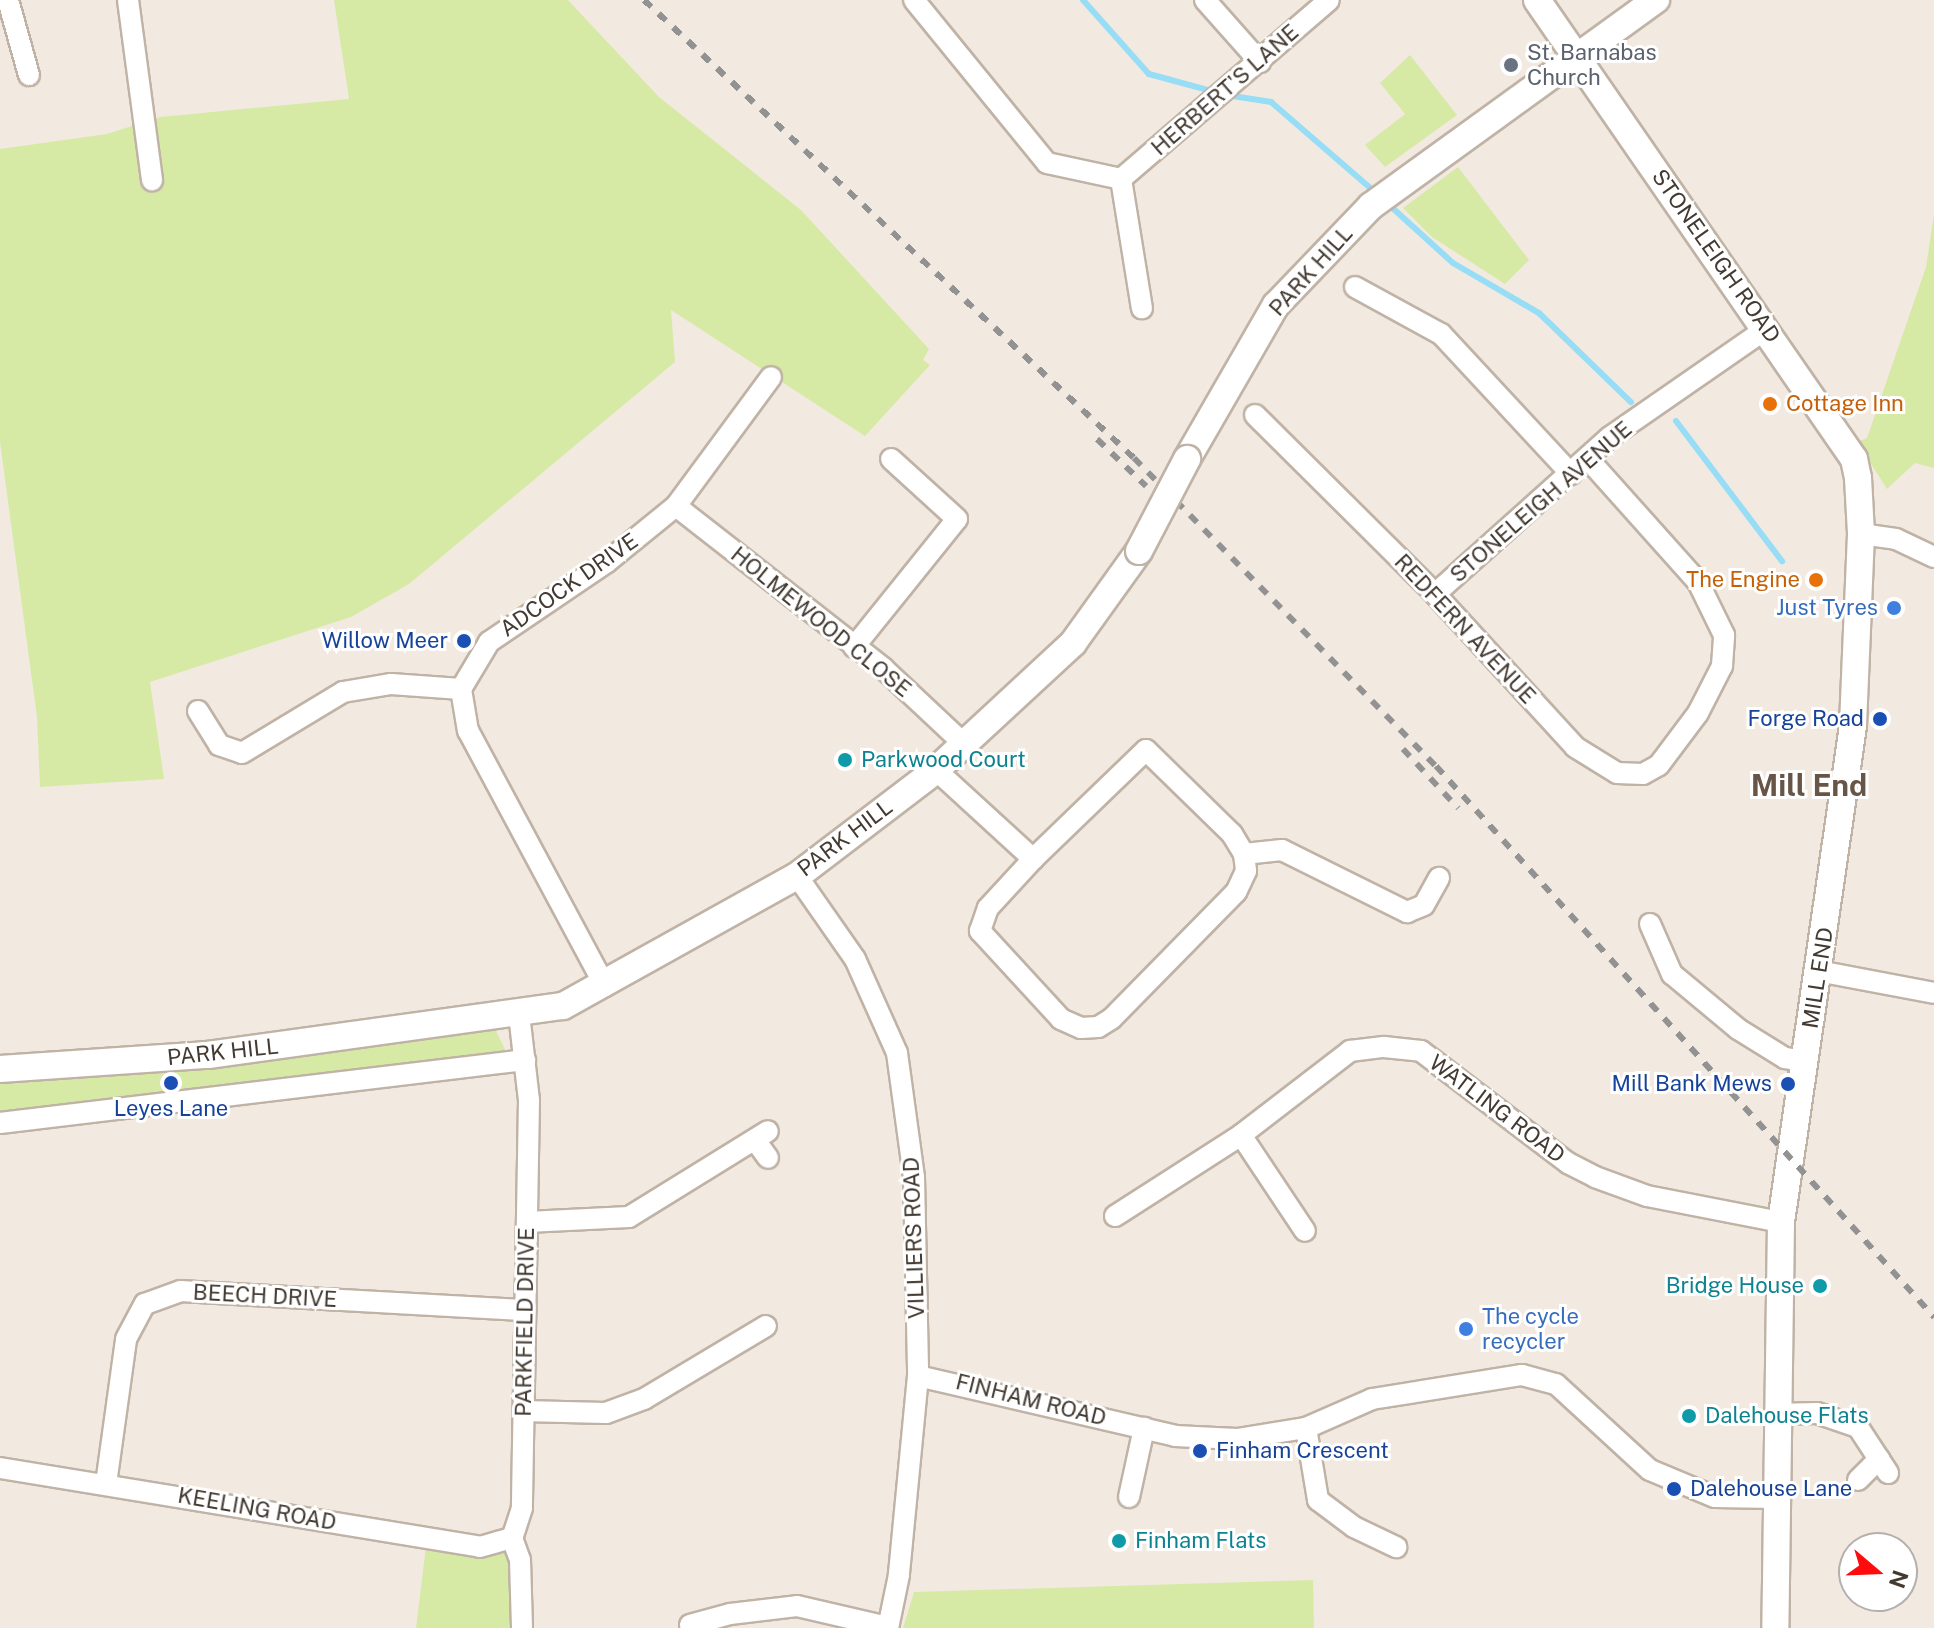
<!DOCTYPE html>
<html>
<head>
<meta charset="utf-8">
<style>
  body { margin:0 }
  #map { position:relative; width:1934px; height:1628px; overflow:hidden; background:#f2eae1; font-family:"Public Sans",sans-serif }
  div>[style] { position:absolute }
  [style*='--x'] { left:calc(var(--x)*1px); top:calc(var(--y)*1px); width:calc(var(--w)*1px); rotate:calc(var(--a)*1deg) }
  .green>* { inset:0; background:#d6eaa6 }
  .stream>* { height:6px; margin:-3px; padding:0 3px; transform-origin:3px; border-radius:3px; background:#97ddf5 }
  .roads { filter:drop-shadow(2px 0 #c0b3a6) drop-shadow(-2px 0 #c0b3a6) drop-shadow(0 2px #c0b3a6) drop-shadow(0 -2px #c0b3a6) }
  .minor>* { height:20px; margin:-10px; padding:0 10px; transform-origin:10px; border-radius:10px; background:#fff }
  .tertiary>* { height:26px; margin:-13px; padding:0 13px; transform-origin:13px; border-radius:13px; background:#fff }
  .rail>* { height:6px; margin-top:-3px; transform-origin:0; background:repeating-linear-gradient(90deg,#929292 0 10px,transparent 0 20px) }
  .bridges { filter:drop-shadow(2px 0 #c0b3a6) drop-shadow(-2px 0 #c0b3a6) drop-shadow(0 2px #c0b3a6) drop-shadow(0 -2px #c0b3a6) }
  .tertiary-bridge>* { height:26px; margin:-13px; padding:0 13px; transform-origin:13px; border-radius:13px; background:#fff }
  .dots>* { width:22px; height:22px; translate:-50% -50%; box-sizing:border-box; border:4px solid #fff; border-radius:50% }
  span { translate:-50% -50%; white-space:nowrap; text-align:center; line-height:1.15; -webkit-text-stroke:6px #fff; paint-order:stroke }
  .worship-label { font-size:22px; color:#5b616d }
  .left { translate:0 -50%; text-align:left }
  .street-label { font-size:22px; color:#433a32 }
  .food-label { font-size:22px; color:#c56008 }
  .right { translate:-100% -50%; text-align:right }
  .shop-label { font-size:22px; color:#366cbe }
  .transit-label { font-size:22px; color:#164399 }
  .culture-label { font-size:22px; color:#0d838f }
  .district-label { font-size:30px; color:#675648; font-weight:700 }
  .north { position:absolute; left:1838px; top:1532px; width:80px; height:80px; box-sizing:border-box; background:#fff; border:2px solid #b4b0ad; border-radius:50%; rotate:109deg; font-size:22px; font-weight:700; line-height:32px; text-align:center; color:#433a32 }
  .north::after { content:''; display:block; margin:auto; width:28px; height:36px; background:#ff0b0d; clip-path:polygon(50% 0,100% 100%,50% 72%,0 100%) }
</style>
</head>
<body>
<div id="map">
  <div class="green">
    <div style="clip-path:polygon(334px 0,568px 0,659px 97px,801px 210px,929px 349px,923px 360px,930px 365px,865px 436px,671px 310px,675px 362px,409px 584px,351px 617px,150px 682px,164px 779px,40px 787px,37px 717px,0 442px,0 149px,107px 134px,160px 117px,349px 99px)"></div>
    <div style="clip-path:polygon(1410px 55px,1457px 115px,1385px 167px,1365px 145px,1405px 114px,1380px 83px)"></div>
    <div style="clip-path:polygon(1458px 167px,1529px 260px,1505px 284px,1432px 237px,1403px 208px)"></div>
    <div style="clip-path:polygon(1934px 214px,1934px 468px,1915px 463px,1887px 489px,1857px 442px,1867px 438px,1926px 267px)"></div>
    <div style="clip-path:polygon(495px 1029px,505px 1049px,495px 1056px,0 1112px,0 1079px)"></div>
    <div style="clip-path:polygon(427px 1538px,512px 1538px,522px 1628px,416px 1628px)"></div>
    <div style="clip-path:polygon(1313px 1580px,1314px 1628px,903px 1628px,914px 1592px)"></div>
  </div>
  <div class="stream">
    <div style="--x:1083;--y:0;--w:99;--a:48.3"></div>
    <div style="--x:1149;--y:74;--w:68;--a:15.3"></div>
    <div style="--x:1226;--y:95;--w:46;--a:8.8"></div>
    <div style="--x:1271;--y:102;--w:139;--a:40.9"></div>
    <div style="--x:1387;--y:203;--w:89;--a:42.3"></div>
    <div style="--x:1453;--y:263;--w:99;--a:30.2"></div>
    <div style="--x:1539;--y:313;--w:128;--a:44.1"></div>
    <div style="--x:1676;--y:421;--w:176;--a:52.9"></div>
  </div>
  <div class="roads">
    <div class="minor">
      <div style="--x:8;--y:0;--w:78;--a:74.4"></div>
      <div style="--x:128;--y:0;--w:182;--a:82.4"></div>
      <div style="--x:914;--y:0;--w:210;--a:50.8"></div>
      <div style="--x:1047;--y:163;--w:76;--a:12.2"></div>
      <div style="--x:1121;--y:179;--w:131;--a:80.8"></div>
      <div style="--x:1205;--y:0;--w:83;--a:48.4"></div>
      <div style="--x:1121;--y:179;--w:274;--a:-40.7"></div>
      <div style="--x:1355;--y:287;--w:98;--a:28.7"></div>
      <div style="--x:1441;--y:334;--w:191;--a:47.1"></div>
      <div style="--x:1255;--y:415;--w:254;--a:44.8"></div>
      <div style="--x:1435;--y:594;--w:207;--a:47.5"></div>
      <div style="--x:1575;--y:747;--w:49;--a:31.8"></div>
      <div style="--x:1617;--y:773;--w:26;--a:2"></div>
      <div style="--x:1643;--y:774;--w:18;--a:-29"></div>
      <div style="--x:1659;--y:765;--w:65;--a:-53.1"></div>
      <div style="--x:1698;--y:713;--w:53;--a:-62.9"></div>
      <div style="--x:1722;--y:666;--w:31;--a:-86"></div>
      <div style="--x:1724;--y:635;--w:59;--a:-116.1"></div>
      <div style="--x:1698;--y:582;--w:166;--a:-131.8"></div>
      <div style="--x:676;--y:506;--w:263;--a:38"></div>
      <div style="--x:883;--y:668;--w:110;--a:43.2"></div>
      <div style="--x:1861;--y:534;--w:35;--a:8"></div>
      <div style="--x:1896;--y:539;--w:42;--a:25.3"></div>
      <div style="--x:1435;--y:594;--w:235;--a:-41.9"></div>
      <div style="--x:1610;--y:437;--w:190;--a:-34.7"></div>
      <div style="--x:854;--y:647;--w:164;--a:-51.2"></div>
      <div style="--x:957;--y:519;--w:89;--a:-137.7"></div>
      <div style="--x:198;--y:711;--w:40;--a:58"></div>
      <div style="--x:219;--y:745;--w:24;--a:19"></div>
      <div style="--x:242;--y:753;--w:118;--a:-31.1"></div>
      <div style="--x:343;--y:692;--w:49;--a:-9.5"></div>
      <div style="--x:391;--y:684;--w:70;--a:4.1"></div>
      <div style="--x:936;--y:770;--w:132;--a:42.5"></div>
      <div style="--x:1033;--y:859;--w:157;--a:-44"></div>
      <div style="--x:1146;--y:750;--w:120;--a:44.3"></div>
      <div style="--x:1232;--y:834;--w:23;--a:59"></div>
      <div style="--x:1244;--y:854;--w:17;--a:83"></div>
      <div style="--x:1246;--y:871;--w:23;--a:115"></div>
      <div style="--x:1236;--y:892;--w:178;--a:134.5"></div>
      <div style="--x:1111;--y:1019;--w:15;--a:148"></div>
      <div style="--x:1098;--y:1027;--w:17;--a:177"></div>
      <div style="--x:1081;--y:1028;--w:22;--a:-156"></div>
      <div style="--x:1061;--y:1019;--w:120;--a:-132.6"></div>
      <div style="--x:980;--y:931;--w:24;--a:-71"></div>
      <div style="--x:988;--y:908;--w:67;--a:-47.4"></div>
      <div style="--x:1244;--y:854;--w:38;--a:-6"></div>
      <div style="--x:1282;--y:850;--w:140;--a:26.4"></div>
      <div style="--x:1407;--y:912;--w:18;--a:-22"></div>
      <div style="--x:1424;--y:905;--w:31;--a:-61"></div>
      <div style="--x:797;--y:876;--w:101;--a:55.1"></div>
      <div style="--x:855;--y:959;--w:103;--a:65.9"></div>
      <div style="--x:897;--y:1053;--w:125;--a:82.2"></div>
      <div style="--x:914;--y:1177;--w:199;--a:88.8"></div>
      <div style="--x:918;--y:1376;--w:200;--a:95.5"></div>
      <div style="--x:899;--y:1575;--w:54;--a:101.7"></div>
      <div style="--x:1650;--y:924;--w:55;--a:66.3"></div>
      <div style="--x:1672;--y:974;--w:86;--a:39.8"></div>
      <div style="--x:1738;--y:1029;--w:55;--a:31.7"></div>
      <div style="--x:1785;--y:1058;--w:20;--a:9"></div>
      <div style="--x:1818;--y:971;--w:118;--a:10.7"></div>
      <div style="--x:605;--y:986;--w:289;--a:-118.2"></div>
      <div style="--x:468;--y:731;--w:43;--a:-99.5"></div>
      <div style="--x:461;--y:689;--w:55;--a:-59.2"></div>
      <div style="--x:489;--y:642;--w:143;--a:-34.1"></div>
      <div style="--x:607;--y:562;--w:89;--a:-39.1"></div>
      <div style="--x:676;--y:506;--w:160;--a:-53.6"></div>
      <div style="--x:519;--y:1014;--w:87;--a:83.4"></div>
      <div style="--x:529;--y:1100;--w:408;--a:91"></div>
      <div style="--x:522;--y:1508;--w:32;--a:108"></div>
      <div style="--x:512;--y:1538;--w:23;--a:70"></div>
      <div style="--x:520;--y:1560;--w:68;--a:88.3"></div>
      <div style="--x:0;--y:1123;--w:529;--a:-6.84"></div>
      <div style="--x:1241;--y:1135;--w:115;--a:56.3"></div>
      <div style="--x:755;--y:1140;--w:22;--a:54"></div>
      <div style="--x:1115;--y:1216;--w:150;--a:-32.7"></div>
      <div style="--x:1241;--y:1135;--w:138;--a:-37.6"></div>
      <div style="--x:1350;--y:1051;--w:34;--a:-7"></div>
      <div style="--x:1384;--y:1047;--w:37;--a:6"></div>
      <div style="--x:1421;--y:1051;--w:185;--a:37.3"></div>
      <div style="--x:1568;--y:1163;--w:30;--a:27"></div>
      <div style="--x:1595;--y:1177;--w:55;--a:20.1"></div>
      <div style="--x:1647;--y:1196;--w:136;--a:11"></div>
      <div style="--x:527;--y:1222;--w:102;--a:-2.8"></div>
      <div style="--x:629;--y:1217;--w:163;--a:-31.7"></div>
      <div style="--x:918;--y:1376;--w:264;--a:13.1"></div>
      <div style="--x:1175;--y:1436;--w:62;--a:2.8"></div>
      <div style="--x:1237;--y:1439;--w:70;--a:-9.1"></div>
      <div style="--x:1306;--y:1428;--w:72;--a:-23.7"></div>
      <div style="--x:1372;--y:1399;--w:152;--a:-9.1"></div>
      <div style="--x:1522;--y:1375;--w:35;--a:15"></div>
      <div style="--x:1556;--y:1384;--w:127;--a:42.5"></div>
      <div style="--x:1650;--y:1470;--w:70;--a:22.6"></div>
      <div style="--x:1715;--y:1497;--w:59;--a:1"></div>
      <div style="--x:523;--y:1411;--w:83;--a:1.4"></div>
      <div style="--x:606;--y:1413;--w:40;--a:-20.2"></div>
      <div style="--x:644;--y:1399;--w:142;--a:-30.9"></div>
      <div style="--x:1775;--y:1414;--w:42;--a:-1.4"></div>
      <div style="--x:1817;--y:1413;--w:43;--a:18.9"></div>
      <div style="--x:1858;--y:1427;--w:55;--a:56.9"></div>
      <div style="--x:1306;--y:1428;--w:73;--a:80.5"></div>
      <div style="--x:1318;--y:1500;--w:45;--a:36.9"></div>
      <div style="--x:1354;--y:1527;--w:47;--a:25.5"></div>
      <div style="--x:0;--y:1468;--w:486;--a:9.3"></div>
      <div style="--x:480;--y:1547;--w:33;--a:-16"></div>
      <div style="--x:1858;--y:1480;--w:30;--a:-45"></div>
      <div style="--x:106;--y:1484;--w:146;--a:-82.1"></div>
      <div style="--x:126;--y:1339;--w:40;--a:-62"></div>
      <div style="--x:145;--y:1304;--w:38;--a:-20"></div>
      <div style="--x:181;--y:1291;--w:345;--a:3.2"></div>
      <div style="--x:1129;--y:1497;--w:71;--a:-77.7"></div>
      <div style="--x:690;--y:1625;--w:41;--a:-15.4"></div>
      <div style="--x:730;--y:1614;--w:67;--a:-6.8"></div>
      <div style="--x:797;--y:1606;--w:93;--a:13"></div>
    </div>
    <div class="tertiary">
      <div style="--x:1537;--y:0;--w:558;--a:55.37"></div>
      <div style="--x:1854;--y:459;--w:19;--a:78"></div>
      <div style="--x:1858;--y:478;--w:56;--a:86.9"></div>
      <div style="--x:1861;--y:534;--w:192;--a:92.4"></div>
      <div style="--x:1853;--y:726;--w:501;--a:98.26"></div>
      <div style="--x:1781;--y:1222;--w:406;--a:90.8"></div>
      <div style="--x:1187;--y:459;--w:178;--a:-60"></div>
      <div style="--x:1276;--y:305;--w:137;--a:-46.2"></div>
      <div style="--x:1371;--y:206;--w:352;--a:-35.9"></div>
      <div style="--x:0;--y:1069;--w:208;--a:-3.9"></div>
      <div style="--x:208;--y:1055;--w:358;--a:-7.9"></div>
      <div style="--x:563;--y:1006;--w:268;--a:-29.1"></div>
      <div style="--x:797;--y:876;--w:175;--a:-37.3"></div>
      <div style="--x:936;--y:770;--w:187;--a:-42.8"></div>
      <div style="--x:1073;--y:643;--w:113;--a:-54.3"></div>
    </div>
  </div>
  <div class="rail">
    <div style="--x:644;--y:0;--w:671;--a:43.07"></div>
    <div style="--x:1134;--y:458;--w:431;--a:45.6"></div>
    <div style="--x:1436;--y:766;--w:743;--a:47.89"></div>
    <div style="--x:1097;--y:439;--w:68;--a:43.8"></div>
    <div style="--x:1403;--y:749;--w:81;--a:47"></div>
  </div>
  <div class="bridges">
    <div class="tertiary-bridge">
      <div style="--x:1139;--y:551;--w:104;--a:-62.4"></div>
    </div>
  </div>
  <div class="dots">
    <div style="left:1511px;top:65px;background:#6b7280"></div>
    <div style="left:1770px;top:404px;background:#e8710a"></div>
    <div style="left:1816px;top:580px;background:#e8710a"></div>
    <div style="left:1894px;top:608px;background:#3f7fe0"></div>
    <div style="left:464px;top:641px;background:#1a4fb4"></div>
    <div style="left:1880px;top:719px;background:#1a4fb4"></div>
    <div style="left:845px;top:760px;background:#0f9aa8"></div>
    <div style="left:171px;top:1083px;background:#1a4fb4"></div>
    <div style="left:1788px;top:1084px;background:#1a4fb4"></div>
    <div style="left:1820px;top:1286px;background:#0f9aa8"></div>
    <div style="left:1466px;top:1329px;background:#3f7fe0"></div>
    <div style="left:1689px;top:1416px;background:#0f9aa8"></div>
    <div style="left:1200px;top:1451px;background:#1a4fb4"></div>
    <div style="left:1674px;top:1489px;background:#1a4fb4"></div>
    <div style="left:1119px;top:1541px;background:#0f9aa8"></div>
  </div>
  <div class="worship-label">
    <span class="left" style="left:1527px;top:65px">St. Barnabas<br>Church</span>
  </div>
  <div class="street-label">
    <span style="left:1225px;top:90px;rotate:-41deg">HERBERT'S LANE</span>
    <span style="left:1716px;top:256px;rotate:55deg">STONELEIGH ROAD</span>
    <span style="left:1311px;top:271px;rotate:-48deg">PARK HILL</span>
    <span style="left:1541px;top:502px;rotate:-41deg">STONELEIGH AVENUE</span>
    <span style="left:569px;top:585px;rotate:-35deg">ADCOCK DRIVE</span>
    <span style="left:821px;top:622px;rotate:39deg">HOLMEWOOD CLOSE</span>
    <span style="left:1465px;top:629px;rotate:47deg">REDFERN AVENUE</span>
    <span style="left:845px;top:838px;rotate:-37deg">PARK HILL</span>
    <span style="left:1818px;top:978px;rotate:-81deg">MILL END</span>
    <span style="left:223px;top:1052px;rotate:-6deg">PARK HILL</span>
    <span style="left:1497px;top:1109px;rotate:37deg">WATLING ROAD</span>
    <span style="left:914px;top:1238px;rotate:-92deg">VILLIERS ROAD</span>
    <span style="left:265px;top:1296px;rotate:3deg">BEECH DRIVE</span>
    <span style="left:525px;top:1322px;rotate:-89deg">PARKFIELD DRIVE</span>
    <span style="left:1031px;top:1400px;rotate:14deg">FINHAM ROAD</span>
    <span style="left:257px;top:1509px;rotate:10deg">KEELING ROAD</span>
  </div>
  <div class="food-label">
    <span class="left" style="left:1786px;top:404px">Cottage Inn</span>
    <span class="right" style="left:1800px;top:580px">The Engine</span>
  </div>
  <div class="shop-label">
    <span class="right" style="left:1878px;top:608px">Just Tyres</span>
    <span class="left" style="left:1482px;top:1329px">The cycle<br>recycler</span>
  </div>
  <div class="transit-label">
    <span class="right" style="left:448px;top:641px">Willow Meer</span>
    <span class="right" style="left:1864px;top:719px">Forge Road</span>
    <span class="right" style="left:1772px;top:1084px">Mill Bank Mews</span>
    <span style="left:171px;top:1109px">Leyes Lane</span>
    <span class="left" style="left:1216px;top:1451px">Finham Crescent</span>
    <span class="left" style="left:1690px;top:1489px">Dalehouse Lane</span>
  </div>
  <div class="culture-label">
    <span class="left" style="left:861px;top:760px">Parkwood Court</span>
    <span class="right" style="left:1804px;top:1286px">Bridge House</span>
    <span class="left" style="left:1705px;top:1416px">Dalehouse Flats</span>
    <span class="left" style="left:1135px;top:1541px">Finham Flats</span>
  </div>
  <div class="district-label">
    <span style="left:1809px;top:785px">Mill End</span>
  </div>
  <div class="north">N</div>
</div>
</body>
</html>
